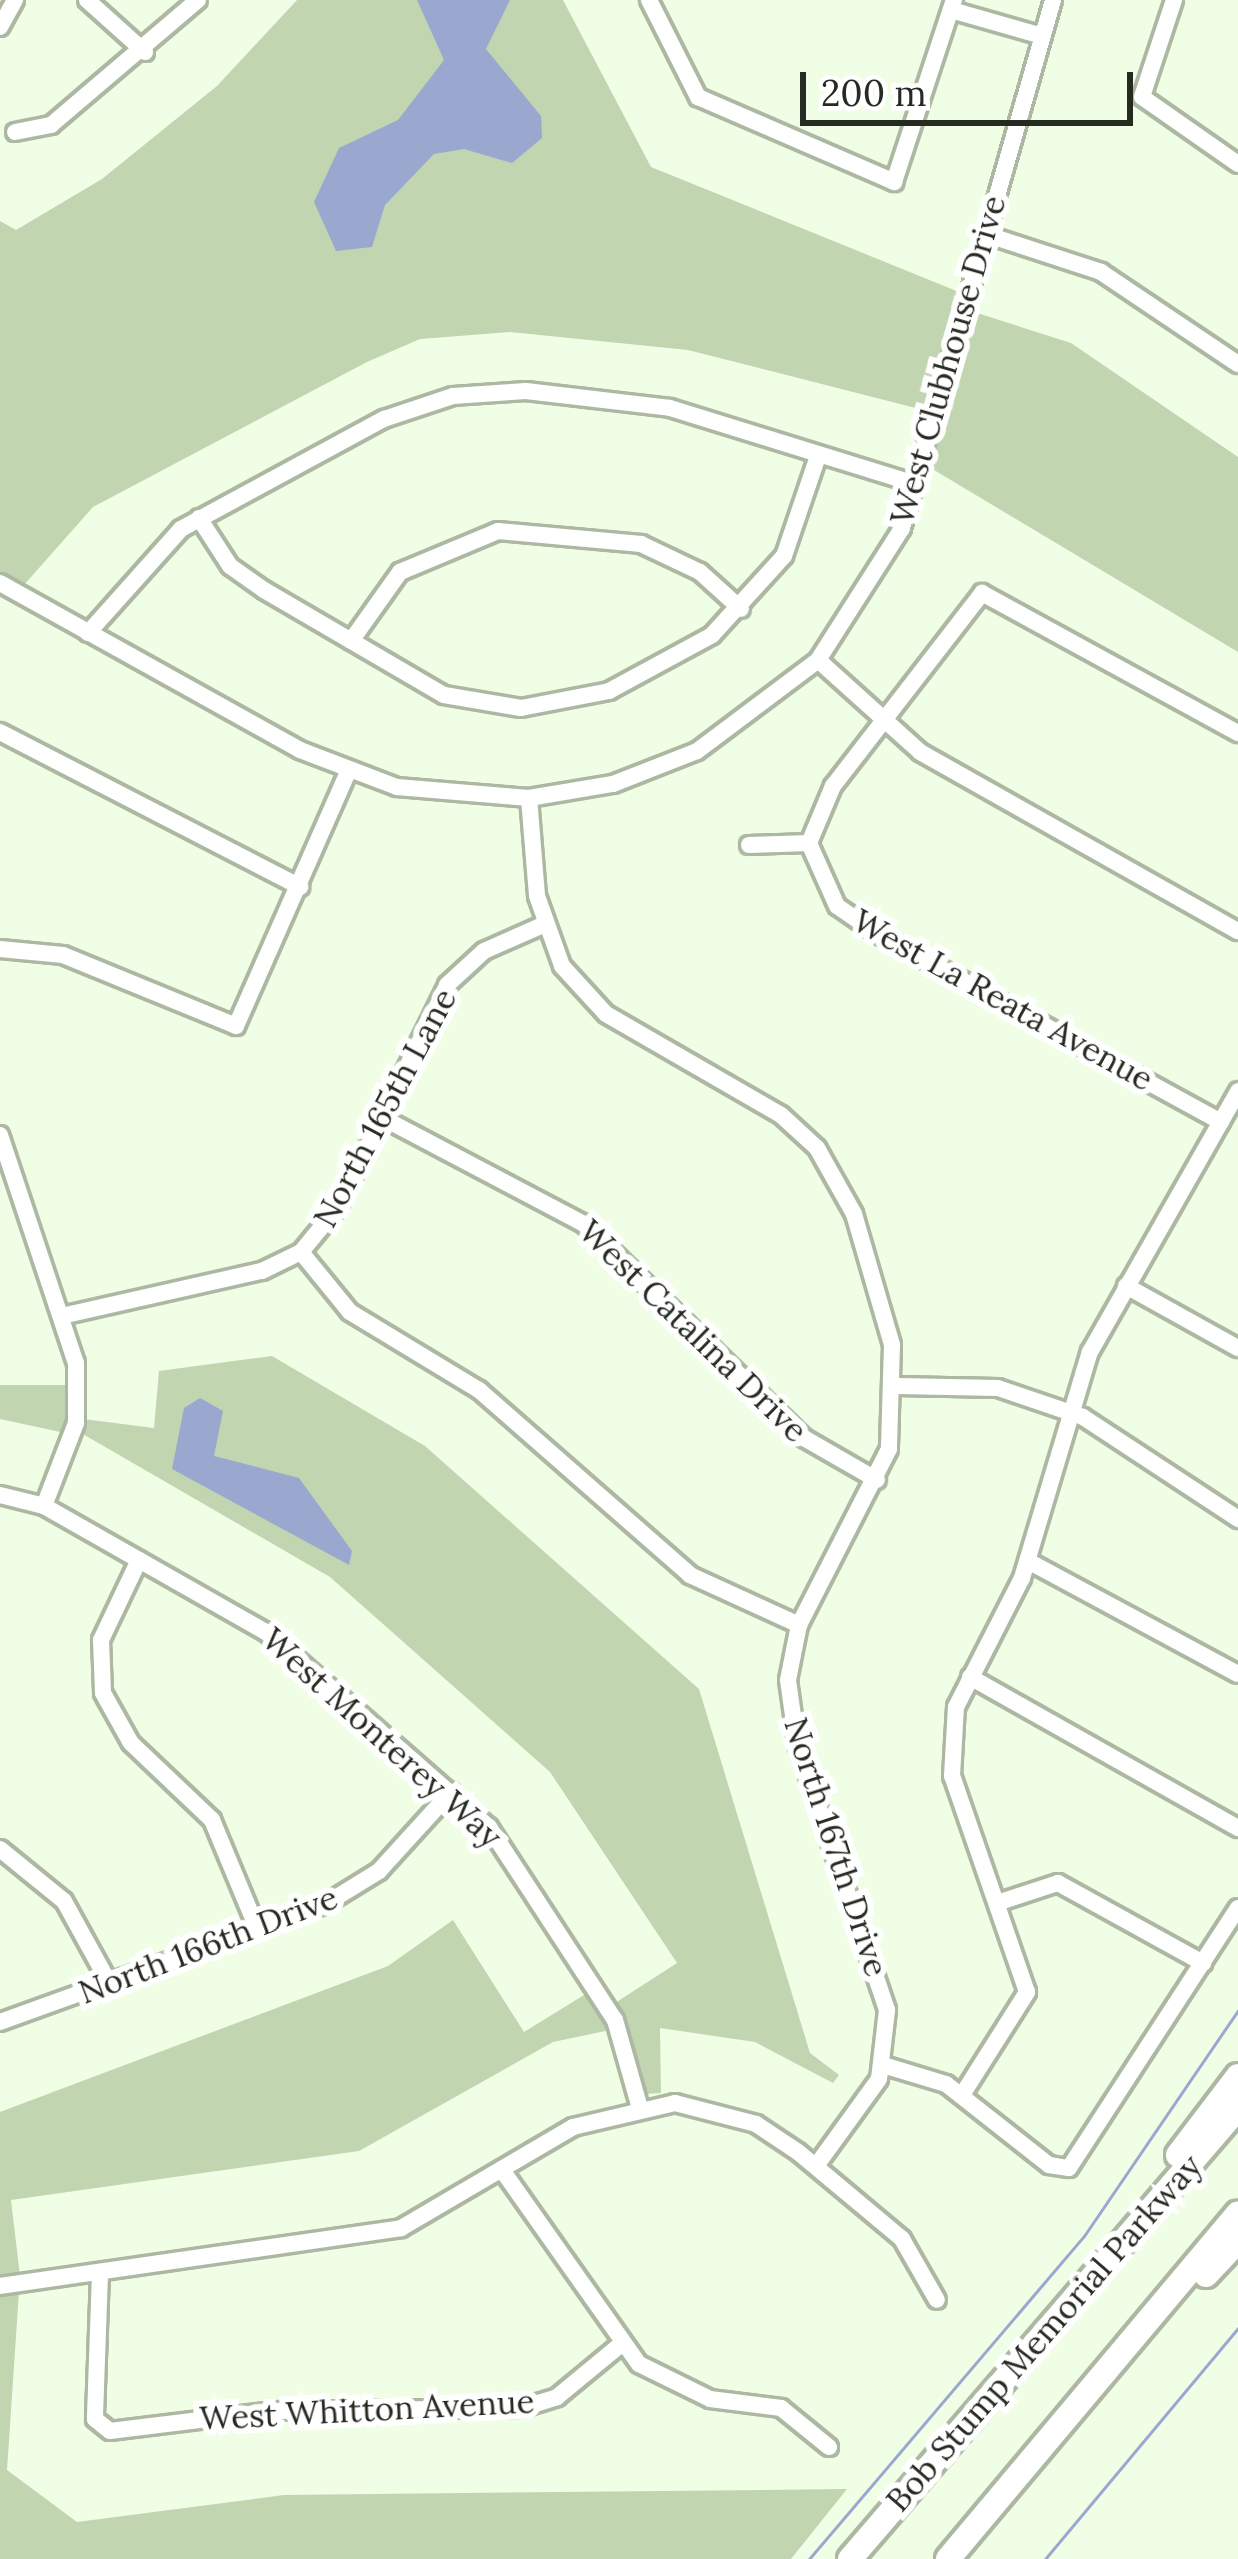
<!DOCTYPE html>
<html>
<head>
<meta charset="utf-8">
<style>
  body { margin:0 }
  #map { position:relative; width:1238px; height:2559px; overflow:hidden; background:#f0fee6; font-family:Lora,serif }
  div>[style] { position:absolute }
  [style*='--x'] { left:calc(var(--x)*1px); top:calc(var(--y)*1px); width:calc(var(--w)*1px); rotate:calc(var(--a)*1deg) }
  .green>* { inset:0; background:#c1d5b1 }
  .water>* { inset:0; background:#9aa8cf }
  .stream>* { height:3px; margin:-1.5px; padding:0 1.5px; transform-origin:1.5px; border-radius:1.5px; background:#9aa8cf }
  .roads { filter:drop-shadow(3px 0 #acb8a2) drop-shadow(-3px 0 #acb8a2) drop-shadow(0 3px #acb8a2) drop-shadow(0 -3px #acb8a2) }
  .minor>* { height:16px; margin:-8px; padding:0 8px; transform-origin:8px; border-radius:8px; background:#fff }
  .highway>* { height:24px; margin:-12px; padding:0 12px; transform-origin:12px; border-radius:12px; background:#fff }
  span { translate:-50% -50%; white-space:nowrap; text-align:center; line-height:1.15; -webkit-text-stroke:12px #fff; paint-order:stroke }
  .street-label { font-size:33px; color:#262b22 }
  .scale { position:absolute; left:800px; top:72px; width:333px; height:54px; box-sizing:border-box; border:6px solid #262b22; border-top:0; padding-left:15px; font-size:36px; line-height:42px; white-space:nowrap; color:#262b22; -webkit-text-stroke:9px #fff; paint-order:stroke }
</style>
</head>
<body>
<div id="map">
  <div class="green">
    <div style="clip-path:polygon(297px 0,563px 0,651px 167px,959px 292px,974px 312px,1071px 343px,1238px 457px,1238px 652px,929px 467px,943px 415px,688px 350px,510px 332px,420px 339px,367px 362px,93px 507px,24px 585px,0 572px,0 221px,16px 230px,102px 179px,217px 86px)"></div>
    <div style="clip-path:polygon(272px 1356px,425px 1446px,699px 1689px,810px 2053px,839px 2075px,833px 2083px,755px 2042px,660px 2028px,661px 2093px,646px 2094px,615px 2003px,677px 1963px,550px 1772px,330px 1577px,81px 1433px,83px 1419px,154px 1428px,159px 1371px)"></div>
    <div style="clip-path:polygon(0 1385px,70px 1385px,65px 1433px,0 1419px)"></div>
    <div style="clip-path:polygon(453px 1920px,524px 2032px,589px 1992px,610px 2030px,553px 2042px,359px 2151px,11px 2200px,20px 2276px,0 2278px,0 2112px,388px 1966px)"></div>
    <div style="clip-path:polygon(19px 2292px,7px 2470px,77px 2522px,284px 2495px,847px 2489px,791px 2559px,0 2559px,0 2294px)"></div>
  </div>
  <div class="water">
    <div style="clip-path:polygon(417px 0,510px 0,486px 49px,541px 116px,542px 138px,512px 163px,464px 149px,434px 154px,385px 205px,372px 247px,336px 251px,314px 202px,339px 148px,398px 120px,444px 60px)"></div>
    <div style="clip-path:polygon(200px 1398px,223px 1411px,214px 1456px,299px 1478px,352px 1551px,349px 1565px,172px 1469px,184px 1408px)"></div>
  </div>
  <div class="stream">
    <div style="--x:809;--y:2559;--w:424;--a:-49.6"></div>
    <div style="--x:1084;--y:2236;--w:273;--a:-55.7"></div>
    <div style="--x:1045;--y:2559;--w:301;--a:-50.1"></div>
  </div>
  <div class="roads">
    <div class="minor">
      <div style="--x:87;--y:0;--w:78;--a:41.9"></div>
      <div style="--x:649;--y:0;--w:109;--a:63.2"></div>
      <div style="--x:698;--y:97;--w:214;--a:23.4"></div>
      <div style="--x:894;--y:182;--w:192;--a:-71.8"></div>
      <div style="--x:1174;--y:0;--w:102;--a:108.3"></div>
      <div style="--x:1142;--y:97;--w:117;--a:34.9"></div>
      <div style="--x:951;--y:10;--w:95;--a:15.9"></div>
      <div style="--x:0;--y:27;--w:31;--a:-61"></div>
      <div style="--x:15;--y:132;--w:37;--a:-11"></div>
      <div style="--x:51;--y:125;--w:193;--a:-40.4"></div>
      <div style="--x:985;--y:234;--w:122;--a:18.1"></div>
      <div style="--x:1101;--y:272;--w:165;--a:33.9"></div>
      <div style="--x:199;--y:518;--w:57;--a:57.1"></div>
      <div style="--x:230;--y:566;--w:42;--a:35.2"></div>
      <div style="--x:264;--y:590;--w:208;--a:30.3"></div>
      <div style="--x:444;--y:695;--w:78;--a:9.6"></div>
      <div style="--x:521;--y:708;--w:90;--a:-10.9"></div>
      <div style="--x:609;--y:691;--w:117;--a:-28.5"></div>
      <div style="--x:712;--y:635;--w:107;--a:-47.7"></div>
      <div style="--x:784;--y:556;--w:106;--a:-71.2"></div>
      <div style="--x:0;--y:583;--w:343;--a:29.1"></div>
      <div style="--x:300;--y:750;--w:104;--a:20.9"></div>
      <div style="--x:397;--y:787;--w:132;--a:4.8"></div>
      <div style="--x:529;--y:798;--w:85;--a:-9.5"></div>
      <div style="--x:613;--y:784;--w:90;--a:-21.4"></div>
      <div style="--x:697;--y:751;--w:151;--a:-36.9"></div>
      <div style="--x:818;--y:660;--w:156;--a:-57.5"></div>
      <div style="--x:902;--y:528;--w:549;--a:-74.04"></div>
      <div style="--x:88;--y:633;--w:140;--a:-48.2"></div>
      <div style="--x:181;--y:529;--w:231;--a:-28.5"></div>
      <div style="--x:384;--y:419;--w:73;--a:-18.4"></div>
      <div style="--x:453;--y:396;--w:73;--a:-3.9"></div>
      <div style="--x:526;--y:391;--w:145;--a:6.7"></div>
      <div style="--x:670;--y:408;--w:257;--a:17.2"></div>
      <div style="--x:351;--y:641;--w:85;--a:-54.6"></div>
      <div style="--x:400;--y:572;--w:106;--a:-22.7"></div>
      <div style="--x:498;--y:531;--w:144;--a:5.2"></div>
      <div style="--x:641;--y:544;--w:65;--a:25.4"></div>
      <div style="--x:700;--y:572;--w:55;--a:42.1"></div>
      <div style="--x:818;--y:660;--w:137;--a:42"></div>
      <div style="--x:920;--y:752;--w:365;--a:29.4"></div>
      <div style="--x:0;--y:732;--w:338;--a:27.3"></div>
      <div style="--x:529;--y:798;--w:98;--a:85.3"></div>
      <div style="--x:537;--y:896;--w:74;--a:70.3"></div>
      <div style="--x:562;--y:966;--w:65;--a:47.5"></div>
      <div style="--x:606;--y:1014;--w:202;--a:30"></div>
      <div style="--x:781;--y:1115;--w:49;--a:42.5"></div>
      <div style="--x:817;--y:1148;--w:76;--a:60.7"></div>
      <div style="--x:854;--y:1214;--w:136;--a:73.8"></div>
      <div style="--x:892;--y:1345;--w:104;--a:91.7"></div>
      <div style="--x:889;--y:1449;--w:198;--a:117.1"></div>
      <div style="--x:799;--y:1625;--w:56;--a:101.3"></div>
      <div style="--x:788;--y:1680;--w:65;--a:82"></div>
      <div style="--x:797;--y:1744;--w:281;--a:71.3"></div>
      <div style="--x:887;--y:2010;--w:69;--a:96.6"></div>
      <div style="--x:879;--y:2079;--w:107;--a:125.9"></div>
      <div style="--x:749;--y:845;--w:60;--a:-1.9"></div>
      <div style="--x:0;--y:949;--w:63;--a:5.4"></div>
      <div style="--x:63;--y:955;--w:187;--a:22.3"></div>
      <div style="--x:236;--y:1026;--w:278;--a:-66.2"></div>
      <div style="--x:381;--y:1117;--w:229;--a:27.8"></div>
      <div style="--x:584;--y:1224;--w:307;--a:44.2"></div>
      <div style="--x:804;--y:1438;--w:84;--a:29.9"></div>
      <div style="--x:1221;--y:1122;--w:393;--a:-151.3"></div>
      <div style="--x:876;--y:933;--w:47;--a:-145.3"></div>
      <div style="--x:837;--y:906;--w:69;--a:-114"></div>
      <div style="--x:809;--y:843;--w:62;--a:-67.2"></div>
      <div style="--x:833;--y:786;--w:244;--a:-52.3"></div>
      <div style="--x:982;--y:593;--w:292;--a:28.7"></div>
      <div style="--x:0;--y:1135;--w:240;--a:71.6"></div>
      <div style="--x:76;--y:1363;--w:60;--a:90"></div>
      <div style="--x:76;--y:1423;--w:89;--a:111.1"></div>
      <div style="--x:301;--y:1252;--w:77;--a:50.8"></div>
      <div style="--x:350;--y:1312;--w:151;--a:31.2"></div>
      <div style="--x:479;--y:1390;--w:281;--a:41.2"></div>
      <div style="--x:690;--y:1575;--w:120;--a:24.6"></div>
      <div style="--x:1126;--y:1286;--w:128;--a:29"></div>
      <div style="--x:66;--y:1315;--w:201;--a:-12.7"></div>
      <div style="--x:262;--y:1271;--w:43;--a:-26"></div>
      <div style="--x:301;--y:1252;--w:58;--a:-50.6"></div>
      <div style="--x:338;--y:1207;--w:247;--a:-63.8"></div>
      <div style="--x:447;--y:985;--w:50;--a:-42.6"></div>
      <div style="--x:484;--y:951;--w:64;--a:-23.8"></div>
      <div style="--x:897;--y:1386;--w:101;--a:1.1"></div>
      <div style="--x:998;--y:1388;--w:90;--a:18.8"></div>
      <div style="--x:1083;--y:1417;--w:186;--a:33.3"></div>
      <div style="--x:0;--y:1495;--w:45;--a:14"></div>
      <div style="--x:44;--y:1506;--w:255;--a:29.6"></div>
      <div style="--x:266;--y:1632;--w:296;--a:41.2"></div>
      <div style="--x:489;--y:1827;--w:230;--a:56.9"></div>
      <div style="--x:615;--y:2020;--w:88;--a:74.2"></div>
      <div style="--x:139;--y:1560;--w:89;--a:115.4"></div>
      <div style="--x:101;--y:1640;--w:53;--a:87.8"></div>
      <div style="--x:103;--y:1693;--w:57;--a:60.8"></div>
      <div style="--x:131;--y:1743;--w:112;--a:43.5"></div>
      <div style="--x:212;--y:1820;--w:117;--a:67.4"></div>
      <div style="--x:1028;--y:1561;--w:238;--a:28.3"></div>
      <div style="--x:970;--y:1677;--w:308;--a:29.4"></div>
      <div style="--x:0;--y:1849;--w:82;--a:39.1"></div>
      <div style="--x:64;--y:1901;--w:94;--a:61.2"></div>
      <div style="--x:997;--y:1903;--w:64;--a:-18.2"></div>
      <div style="--x:1058;--y:1883;--w:166;--a:28.9"></div>
      <div style="--x:0;--y:2022;--w:344;--a:-19.9"></div>
      <div style="--x:324;--y:1905;--w:65;--a:-31.7"></div>
      <div style="--x:379;--y:1871;--w:107;--a:-47.7"></div>
      <div style="--x:883;--y:2065;--w:66;--a:16.8"></div>
      <div style="--x:946;--y:2084;--w:131;--a:38.2"></div>
      <div style="--x:1049;--y:2165;--w:20;--a:9"></div>
      <div style="--x:1069;--y:2168;--w:310;--a:-57"></div>
      <div style="--x:962;--y:2095;--w:122;--a:-57.7"></div>
      <div style="--x:1027;--y:1992;--w:229;--a:-109.1"></div>
      <div style="--x:952;--y:1776;--w:69;--a:-86.7"></div>
      <div style="--x:956;--y:1707;--w:145;--a:-62.9"></div>
      <div style="--x:1022;--y:1578;--w:236;--a:-73.3"></div>
      <div style="--x:1090;--y:1352;--w:300;--a:-60.4"></div>
      <div style="--x:502;--y:2170;--w:237;--a:54.8"></div>
      <div style="--x:639;--y:2364;--w:79;--a:26.2"></div>
      <div style="--x:710;--y:2399;--w:72;--a:7.2"></div>
      <div style="--x:781;--y:2408;--w:62;--a:39.1"></div>
      <div style="--x:100;--y:2273;--w:146;--a:92"></div>
      <div style="--x:95;--y:2419;--w:19;--a:39"></div>
      <div style="--x:110;--y:2431;--w:163;--a:-7"></div>
      <div style="--x:272;--y:2411;--w:250;--a:-0.7"></div>
      <div style="--x:522;--y:2408;--w:37;--a:-17"></div>
      <div style="--x:557;--y:2397;--w:82;--a:-39.5"></div>
      <div style="--x:0;--y:2286;--w:405;--a:-8.2"></div>
      <div style="--x:401;--y:2228;--w:199;--a:-30.4"></div>
      <div style="--x:573;--y:2127;--w:105;--a:-13.2"></div>
      <div style="--x:675;--y:2103;--w:84;--a:14.5"></div>
      <div style="--x:756;--y:2124;--w:50;--a:33.7"></div>
      <div style="--x:798;--y:2152;--w:136;--a:39.9"></div>
      <div style="--x:902;--y:2239;--w:70;--a:60.2"></div>
    </div>
    <div class="highway">
      <div style="--x:1178;--y:2155;--w:99;--a:-52.8"></div>
      <div style="--x:1206;--y:2275;--w:47;--a:-46.7"></div>
      <div style="--x:850;--y:2559;--w:595;--a:-49.29"></div>
      <div style="--x:948;--y:2559;--w:451;--a:-50"></div>
    </div>
  </div>
  <div class="street-label">
    <span style="left:948px;top:360px;rotate:-74deg">West Clubhouse Drive</span>
    <span style="left:1003px;top:1000px;rotate:29deg">West La Reata Avenue</span>
    <span style="left:385px;top:1108px;rotate:-62deg">North 165th Lane</span>
    <span style="left:693px;top:1331px;rotate:44deg">West Catalina Drive</span>
    <span style="left:382px;top:1738px;rotate:42deg">West Monterey Way</span>
    <span style="left:836px;top:1847px;rotate:72deg">North 167th Drive</span>
    <span style="left:208px;top:1945px;rotate:-21deg">North 166th Drive</span>
    <span style="left:1044px;top:2333px;rotate:-49deg">Bob Stump Memorial Parkway</span>
    <span style="left:367px;top:2410px;rotate:-3deg">West Whitton Avenue</span>
  </div>
  <div class="scale">200 m</div>
</div>
</body>
</html>
